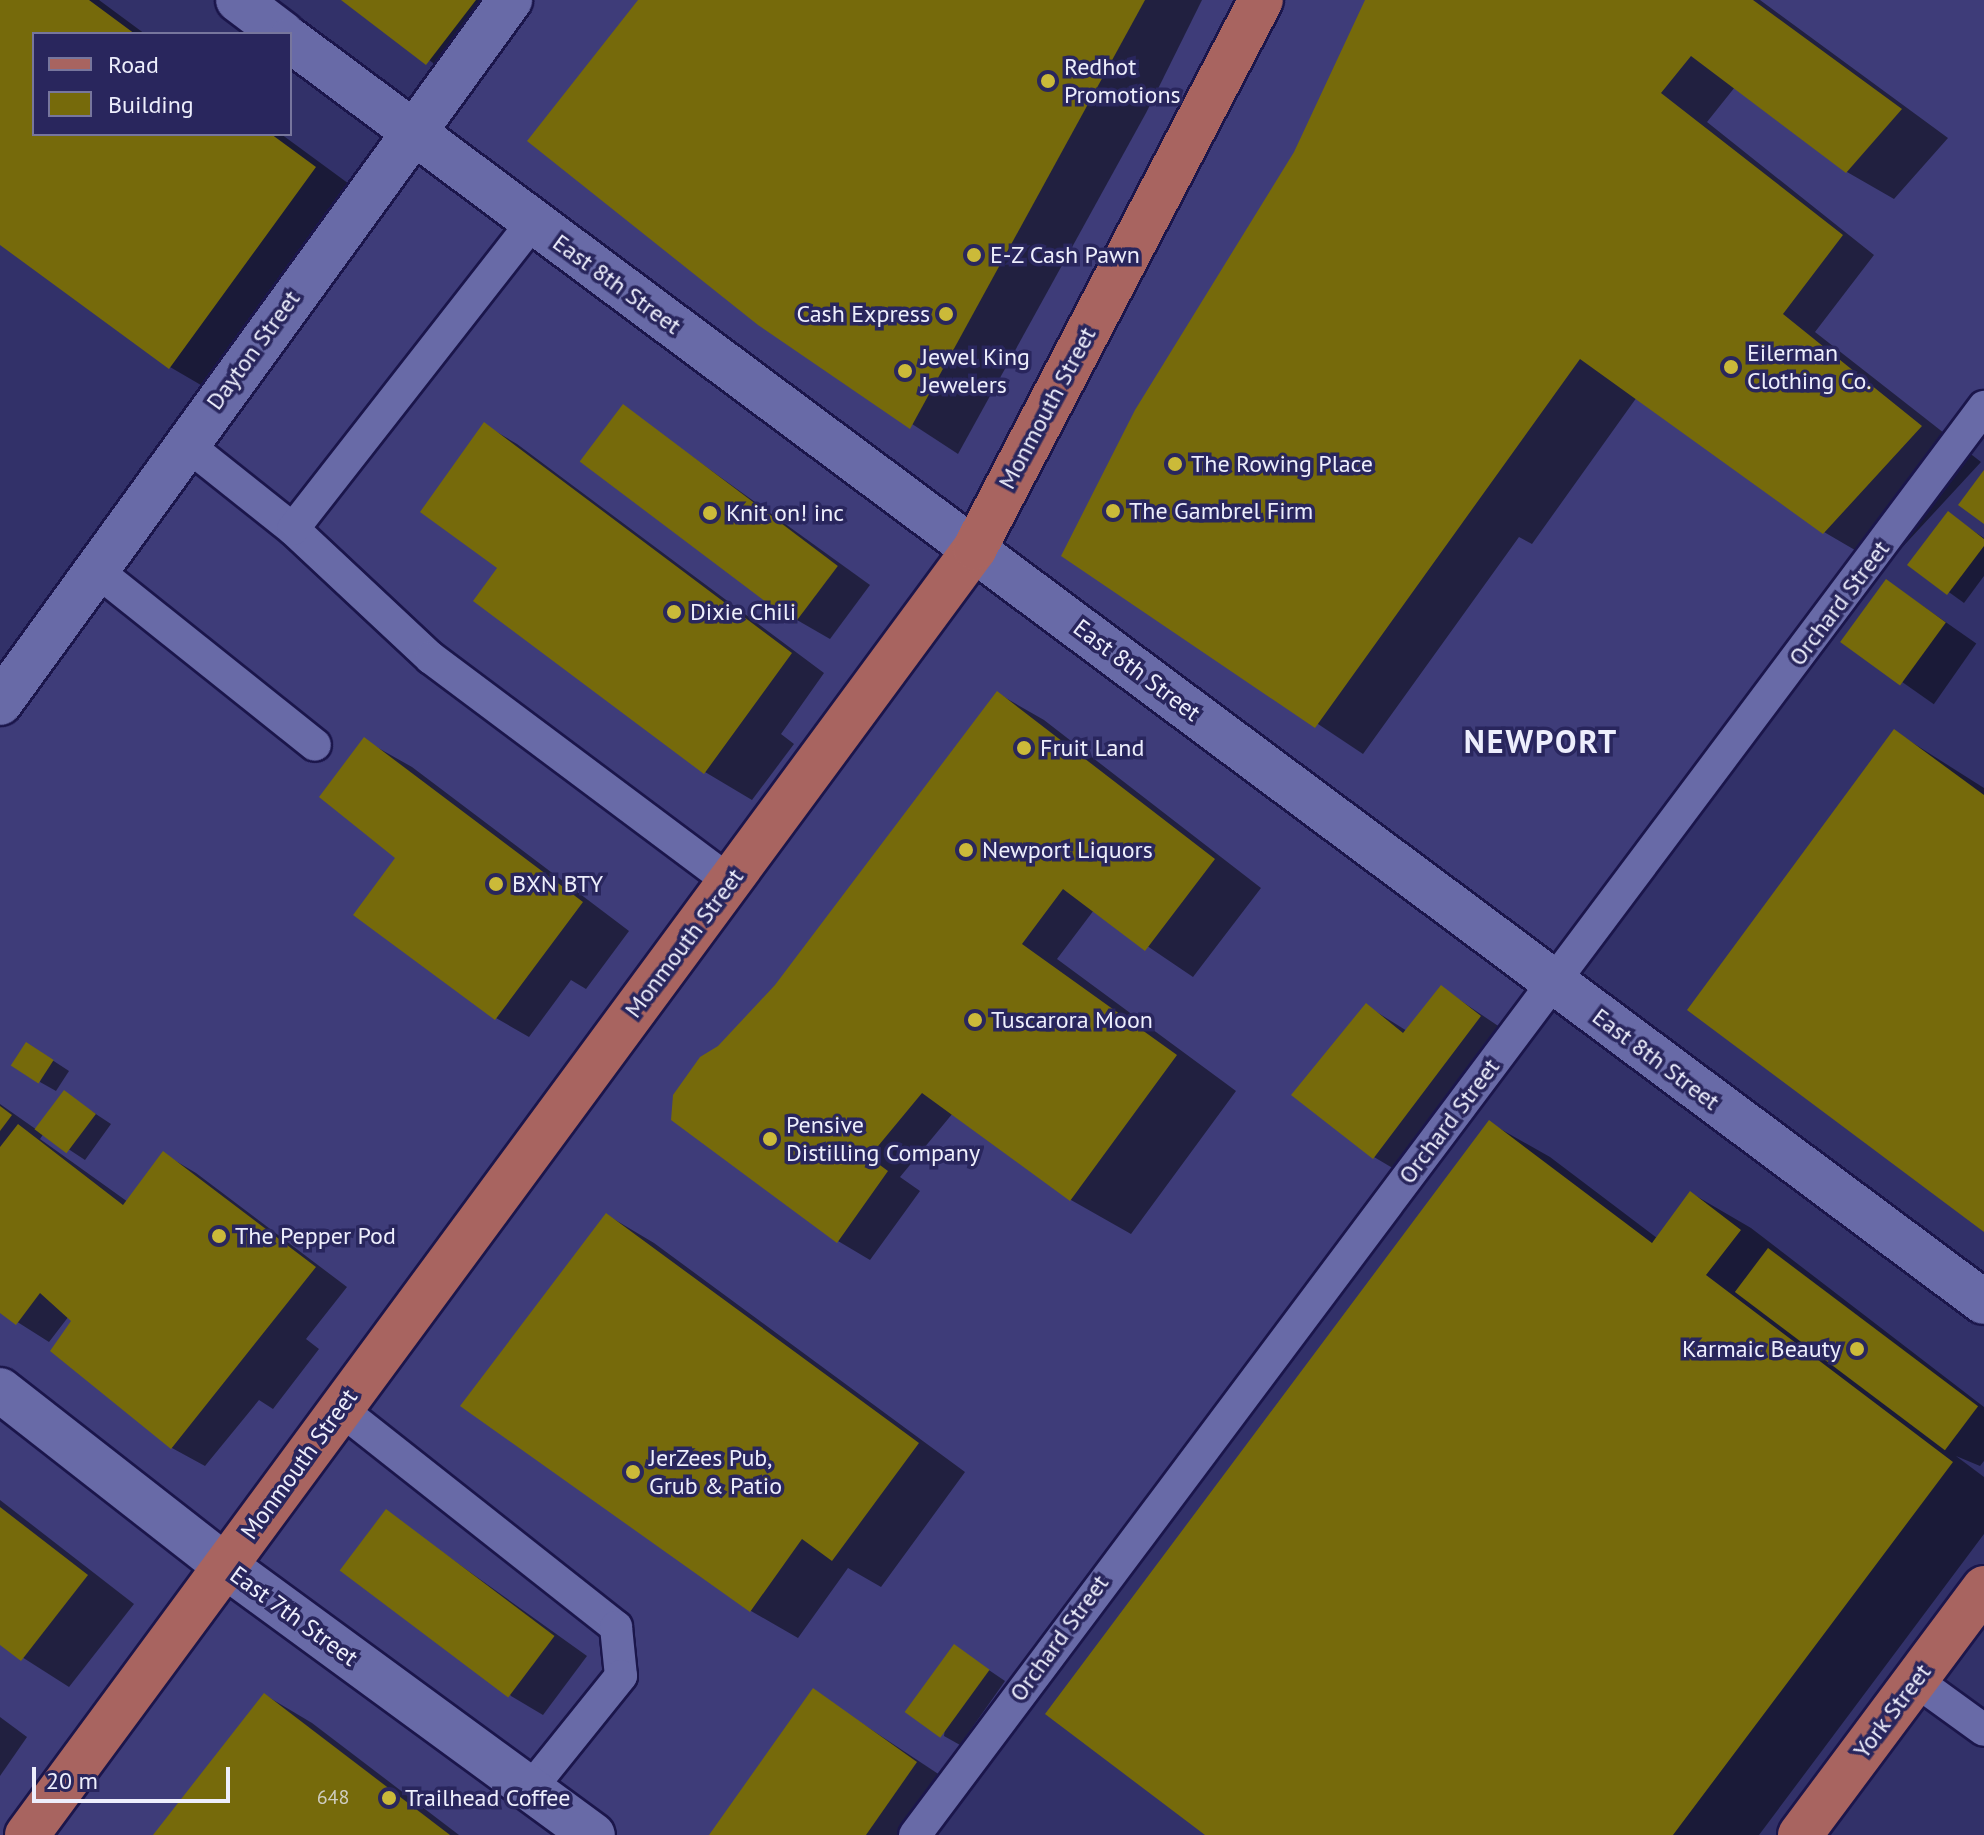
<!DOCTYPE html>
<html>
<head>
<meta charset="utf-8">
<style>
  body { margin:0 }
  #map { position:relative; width:1984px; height:1835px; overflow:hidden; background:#323169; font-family:"PT Sans",sans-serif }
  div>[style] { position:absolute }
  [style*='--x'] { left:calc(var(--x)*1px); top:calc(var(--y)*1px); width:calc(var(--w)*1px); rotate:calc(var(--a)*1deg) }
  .built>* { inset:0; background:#3e3c79 }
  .shadow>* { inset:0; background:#0007; transform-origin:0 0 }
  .building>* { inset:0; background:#766a0b; transform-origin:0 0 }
  .roads { filter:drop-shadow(2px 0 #1b164b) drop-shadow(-2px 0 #1b164b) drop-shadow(0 2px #1b164b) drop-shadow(0 -2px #1b164b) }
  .service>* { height:32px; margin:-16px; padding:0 16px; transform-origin:16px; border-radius:16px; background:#686aa7 }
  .minor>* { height:44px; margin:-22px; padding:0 22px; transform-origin:22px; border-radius:22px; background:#686aa7 }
  .primary>* { height:44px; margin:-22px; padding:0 22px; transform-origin:22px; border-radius:22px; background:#a86460 }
  .dots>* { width:22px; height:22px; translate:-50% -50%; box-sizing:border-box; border:4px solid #29265d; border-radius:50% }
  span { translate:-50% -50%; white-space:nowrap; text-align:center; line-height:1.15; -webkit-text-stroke:7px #29265d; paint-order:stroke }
  .number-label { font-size:20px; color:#cfcdc0 }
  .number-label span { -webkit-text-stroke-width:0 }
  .poi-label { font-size:24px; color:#edeefc }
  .left { translate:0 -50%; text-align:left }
  .right { translate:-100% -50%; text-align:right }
  .street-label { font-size:24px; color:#edeefc }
  .district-label { font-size:32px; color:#edeefc; font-weight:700; letter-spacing:2px }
  .legend { position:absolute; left:32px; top:32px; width:260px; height:104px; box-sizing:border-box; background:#29265d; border:2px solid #77769d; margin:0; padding:10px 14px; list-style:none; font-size:24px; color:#edeefc }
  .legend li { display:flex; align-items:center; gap:16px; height:40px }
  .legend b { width:40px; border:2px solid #77769d }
  .scale { position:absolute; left:32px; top:1767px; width:198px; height:36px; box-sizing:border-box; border:4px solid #edeefc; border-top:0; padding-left:10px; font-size:24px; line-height:28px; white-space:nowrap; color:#edeefc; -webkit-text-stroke:6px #29265d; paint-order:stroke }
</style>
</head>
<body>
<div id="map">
  <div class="built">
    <div style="clip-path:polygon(510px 0,1984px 0,1984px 407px,915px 1835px,0 1835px,0 703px)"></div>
  </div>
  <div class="shadow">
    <div style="clip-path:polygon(0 0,99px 0,145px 34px,34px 34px,34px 134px,281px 134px,375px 203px,230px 402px,170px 367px,0 242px)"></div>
    <div style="clip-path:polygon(344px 0,517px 0,460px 82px)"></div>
    <div style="clip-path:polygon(640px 0,1202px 0,1146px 113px,958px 454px,759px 324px)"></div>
    <div style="clip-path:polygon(1367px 0,1760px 0,1948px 138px,1894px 199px,1847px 172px,1735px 87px,1707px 122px,1874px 255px,1815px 332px,1981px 462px,1884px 567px,1824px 532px,1637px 397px,1532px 544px,1519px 537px,1363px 754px,1064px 555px,1296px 153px)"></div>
    <div style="clip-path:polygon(623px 407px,870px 585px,830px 639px,797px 620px)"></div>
    <div style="clip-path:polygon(485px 425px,517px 444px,824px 673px,781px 734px,794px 744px,752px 800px,705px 772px,500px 568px)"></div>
    <div style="clip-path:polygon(1948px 514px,1984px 538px,1984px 576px,1964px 603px,1910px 564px)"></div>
    <div style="left:1887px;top:581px;width:109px;height:74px;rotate:35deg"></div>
    <div style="clip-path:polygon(997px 693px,1044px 720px,1261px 888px,1193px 977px,1094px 910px,1057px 959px,1236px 1091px,1131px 1234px,1071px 1200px,953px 1113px,900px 1177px,920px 1191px,870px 1260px,838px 1241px,719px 1047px,776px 986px)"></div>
    <div style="clip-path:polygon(1894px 731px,1984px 788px,1984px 1230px)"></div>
    <div style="clip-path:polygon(364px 740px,412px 767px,629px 931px,586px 989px,571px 980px,529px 1037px,496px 1018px,419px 874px)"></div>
    <div style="clip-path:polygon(1442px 988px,1513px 1036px,1406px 1176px,1374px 1157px,1367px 1006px,1407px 1031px)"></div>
    <div style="clip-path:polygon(43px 1054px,69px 1071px,56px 1091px,40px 1082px)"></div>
    <div style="clip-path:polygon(64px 1093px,111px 1124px,85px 1160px,44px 1133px,40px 1139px,128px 1202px,164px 1154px,196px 1173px,347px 1287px,306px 1339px,319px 1349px,273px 1409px,259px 1400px,205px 1466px,172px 1448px,53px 1350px,76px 1321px,69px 1316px,49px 1342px,0 1311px,0 1104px,37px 1130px)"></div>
    <div style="clip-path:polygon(1490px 1123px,1550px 1157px,1657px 1238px,1691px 1193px,1751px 1228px,1984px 1407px,1984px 1461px,1980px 1466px,1956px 1456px,1984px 1477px,1984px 1534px,1759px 1835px,1208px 1835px)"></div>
    <div style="clip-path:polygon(607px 1215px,654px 1243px,965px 1472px,881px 1587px,848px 1568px,798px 1638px,751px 1611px)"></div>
    <div style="clip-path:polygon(0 1500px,134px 1604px,69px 1687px,0 1643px)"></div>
    <div style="clip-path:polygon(386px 1512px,587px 1656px,543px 1715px,511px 1696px)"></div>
    <div style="clip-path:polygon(955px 1647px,1005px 1681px,960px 1745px,944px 1736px)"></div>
    <div style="clip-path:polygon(813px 1691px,964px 1791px,933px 1835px,712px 1835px)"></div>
    <div style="clip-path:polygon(265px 1695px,312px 1723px,459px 1835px,155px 1835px)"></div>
    <div style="clip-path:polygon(0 1717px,27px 1737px,0 1776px)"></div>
  </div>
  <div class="building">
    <div style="clip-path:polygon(0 0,89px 0,135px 34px,34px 34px,34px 134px,271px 134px,316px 167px,169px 369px,0 245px)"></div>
    <div style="clip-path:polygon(341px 0,476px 0,426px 65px)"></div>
    <div style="clip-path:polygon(638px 0,1145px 0,910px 429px,758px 325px,527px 141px)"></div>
    <div style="clip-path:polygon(1365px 0,1753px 0,1902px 109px,1846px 173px,1691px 56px,1661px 93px,1843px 235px,1783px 314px,1922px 426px,1823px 534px,1580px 359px,1315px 728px,1061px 556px,1135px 410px,1294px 152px)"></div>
    <div style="left:623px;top:404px;width:269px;height:72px;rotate:37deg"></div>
    <div style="clip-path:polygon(484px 422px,792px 653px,704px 774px,473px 601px,497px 568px,420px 512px)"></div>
    <div style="clip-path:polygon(1984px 470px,1984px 524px,1958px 505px)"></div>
    <div style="clip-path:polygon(1948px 511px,1984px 539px,1984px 546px,1947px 595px,1907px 565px)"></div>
    <div style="left:1886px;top:579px;width:74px;height:78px;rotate:36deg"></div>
    <div style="clip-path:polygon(997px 691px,1215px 859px,1145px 951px,1063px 889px,1022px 944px,1177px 1055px,1070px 1201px,922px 1093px,869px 1157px,888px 1171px,837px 1243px,671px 1120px,673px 1095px,700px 1057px,718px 1046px,775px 985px)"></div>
    <div style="clip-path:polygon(1894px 729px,1984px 795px,1984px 1232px,1687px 1010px)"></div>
    <div style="clip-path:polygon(364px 737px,583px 902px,495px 1020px,353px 915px,395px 858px,319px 797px)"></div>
    <div style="clip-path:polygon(1441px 985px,1481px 1016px,1373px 1159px,1291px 1095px,1366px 1003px,1403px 1033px)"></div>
    <div style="left:26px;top:1042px;width:33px;height:28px;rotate:33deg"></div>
    <div style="left:64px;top:1090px;width:40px;height:49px;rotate:37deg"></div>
    <div style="clip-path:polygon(0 1106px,12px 1115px,0 1131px)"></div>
    <div style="clip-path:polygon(1489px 1120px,1652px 1243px,1690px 1191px,1741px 1230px,1706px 1275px,1953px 1462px,1673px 1835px,1205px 1835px,1045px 1714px)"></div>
    <div style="clip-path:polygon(18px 1124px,123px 1205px,163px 1151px,316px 1267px,171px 1449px,50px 1351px,71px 1321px,40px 1293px,16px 1325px,0 1313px,0 1147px)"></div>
    <div style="clip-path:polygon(606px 1213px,919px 1443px,832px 1561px,802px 1539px,750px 1612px,460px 1406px)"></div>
    <div style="left:1768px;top:1248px;width:263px;height:55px;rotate:37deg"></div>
    <div style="clip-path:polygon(0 1507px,88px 1575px,21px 1661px,0 1645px)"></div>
    <div style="left:386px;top:1509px;width:211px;height:77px;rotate:37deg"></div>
    <div style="left:954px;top:1644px;width:44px;height:84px;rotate:36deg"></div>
    <div style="clip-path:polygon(813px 1688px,917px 1762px,866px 1835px,709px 1835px)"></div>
    <div style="clip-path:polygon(264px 1693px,450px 1835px,153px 1835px)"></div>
  </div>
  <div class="roads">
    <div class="service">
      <div style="--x:186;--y:444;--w:137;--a:38.5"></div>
      <div style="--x:293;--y:529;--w:189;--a:43.1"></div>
      <div style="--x:431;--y:658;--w:374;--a:36.8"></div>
      <div style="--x:293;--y:529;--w:390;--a:-52"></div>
      <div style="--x:96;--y:570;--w:280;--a:38.6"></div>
      <div style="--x:339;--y:1408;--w:353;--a:38.3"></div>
      <div style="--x:616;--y:1627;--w:49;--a:84.2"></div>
      <div style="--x:621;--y:1676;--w:145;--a:128.8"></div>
      <div style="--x:1915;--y:1680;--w:85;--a:35.9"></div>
      <div style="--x:915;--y:1835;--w:1784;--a:-53.18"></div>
    </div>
    <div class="minor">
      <div style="--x:238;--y:0;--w:56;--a:37.1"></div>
      <div style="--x:290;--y:40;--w:2112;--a:36.69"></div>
      <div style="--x:0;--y:703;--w:869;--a:-54.04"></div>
      <div style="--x:0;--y:1390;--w:284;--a:38"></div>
      <div style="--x:224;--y:1565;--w:457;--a:36.2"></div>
    </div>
    <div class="primary">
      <div style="--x:27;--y:1835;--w:1598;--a:-53.62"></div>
      <div style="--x:975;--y:548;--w:618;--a:-62.44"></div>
      <div style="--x:1800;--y:1835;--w:308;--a:-53.3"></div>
    </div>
  </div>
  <div class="dots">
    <div style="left:1048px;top:81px;background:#cbba39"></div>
    <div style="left:974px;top:255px;background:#cbba39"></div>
    <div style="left:946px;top:314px;background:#cbba39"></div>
    <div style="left:1731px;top:367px;background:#cbba39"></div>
    <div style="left:905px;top:371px;background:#cbba39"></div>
    <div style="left:1175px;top:464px;background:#cbba39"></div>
    <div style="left:1113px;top:511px;background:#cbba39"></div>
    <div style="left:710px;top:513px;background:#cbba39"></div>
    <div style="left:674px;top:612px;background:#cbba39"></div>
    <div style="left:1024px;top:748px;background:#cbba39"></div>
    <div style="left:966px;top:850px;background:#cbba39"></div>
    <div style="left:496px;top:884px;background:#cbba39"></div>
    <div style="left:975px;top:1020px;background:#cbba39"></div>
    <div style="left:770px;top:1139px;background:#cbba39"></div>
    <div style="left:219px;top:1236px;background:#cbba39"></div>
    <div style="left:1857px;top:1349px;background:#cbba39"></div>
    <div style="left:633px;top:1472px;background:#cbba39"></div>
    <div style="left:389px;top:1798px;background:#cbba39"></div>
  </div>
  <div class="number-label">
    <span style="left:333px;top:1797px">648</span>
  </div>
  <div class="poi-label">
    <span class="left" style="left:1064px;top:81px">Redhot<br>Promotions</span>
    <span class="left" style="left:990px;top:255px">E-Z Cash Pawn</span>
    <span class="right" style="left:930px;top:314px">Cash Express</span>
    <span class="left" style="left:1747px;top:367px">Eilerman<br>Clothing Co.</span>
    <span class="left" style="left:921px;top:371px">Jewel King<br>Jewelers</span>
    <span class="left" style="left:1191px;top:464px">The Rowing Place</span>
    <span class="left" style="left:1129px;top:511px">The Gambrel Firm</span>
    <span class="left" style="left:726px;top:513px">Knit on! inc</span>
    <span class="left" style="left:690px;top:612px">Dixie Chili</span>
    <span class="left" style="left:1040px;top:748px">Fruit Land</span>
    <span class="left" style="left:982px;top:850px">Newport Liquors</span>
    <span class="left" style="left:512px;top:884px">BXN BTY</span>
    <span class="left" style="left:991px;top:1020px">Tuscarora Moon</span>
    <span class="left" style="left:786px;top:1139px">Pensive<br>Distilling Company</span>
    <span class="left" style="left:235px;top:1236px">The Pepper Pod</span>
    <span class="right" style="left:1841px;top:1349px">Karmaic Beauty</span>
    <span class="left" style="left:649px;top:1472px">JerZees Pub,<br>Grub &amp; Patio</span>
    <span class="left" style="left:405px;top:1798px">Trailhead Coffee</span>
  </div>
  <div class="street-label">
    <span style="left:617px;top:284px;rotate:36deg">East 8th Street</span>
    <span style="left:253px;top:350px;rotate:-54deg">Dayton Street</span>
    <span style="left:1047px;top:408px;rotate:-62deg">Monmouth Street</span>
    <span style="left:1839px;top:603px;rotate:-53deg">Orchard Street</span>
    <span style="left:1137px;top:670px;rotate:37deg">East 8th Street</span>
    <span style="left:684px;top:943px;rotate:-53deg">Monmouth Street</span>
    <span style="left:1656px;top:1059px;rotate:37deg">East 8th Street</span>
    <span style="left:1449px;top:1121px;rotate:-53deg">Orchard Street</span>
    <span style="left:299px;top:1464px;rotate:-54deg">Monmouth Street</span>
    <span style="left:294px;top:1616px;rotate:36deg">East 7th Street</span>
    <span style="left:1059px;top:1638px;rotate:-54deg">Orchard Street</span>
    <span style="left:1892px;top:1711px;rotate:-53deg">York Street</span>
  </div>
  <div class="district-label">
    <span style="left:1541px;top:741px">NEWPORT</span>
  </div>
  <ul class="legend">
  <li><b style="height:10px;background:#a86460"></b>Road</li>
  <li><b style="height:22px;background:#766a0b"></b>Building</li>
  </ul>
  <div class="scale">20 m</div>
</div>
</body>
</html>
